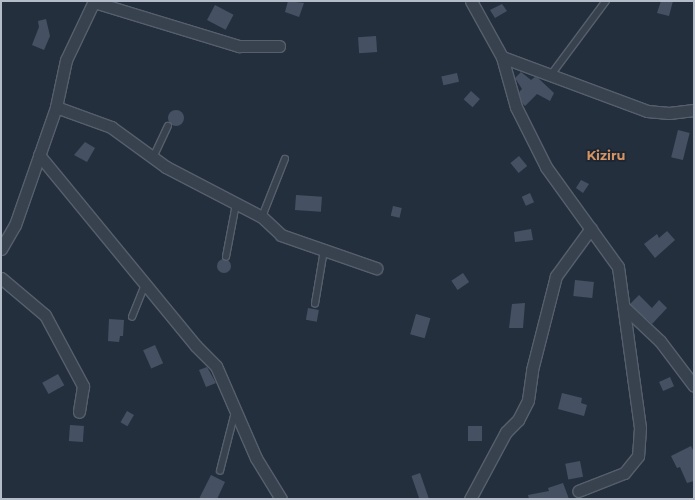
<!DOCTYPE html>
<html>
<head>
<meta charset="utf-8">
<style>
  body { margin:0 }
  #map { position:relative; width:695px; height:500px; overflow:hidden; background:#242f3e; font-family:Montserrat,sans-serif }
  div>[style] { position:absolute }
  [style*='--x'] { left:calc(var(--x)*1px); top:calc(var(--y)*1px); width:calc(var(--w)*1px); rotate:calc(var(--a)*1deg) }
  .building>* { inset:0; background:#455162; transform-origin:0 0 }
  .round { border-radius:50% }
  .roads { filter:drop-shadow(1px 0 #565f6c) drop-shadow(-1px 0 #565f6c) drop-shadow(0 1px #565f6c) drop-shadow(0 -1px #565f6c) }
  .lane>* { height:5.5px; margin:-2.75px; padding:0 2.75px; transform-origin:2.75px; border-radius:2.75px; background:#38414e }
  .street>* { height:11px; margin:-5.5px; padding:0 5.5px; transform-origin:5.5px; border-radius:5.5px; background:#38414e }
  span { translate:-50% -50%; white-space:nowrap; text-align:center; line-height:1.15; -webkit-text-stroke:3.5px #1d2633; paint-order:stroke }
  .quarter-label { font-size:13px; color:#d59563; font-weight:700 }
  .frame { position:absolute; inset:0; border:2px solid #b4bcc9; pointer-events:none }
</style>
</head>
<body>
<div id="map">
  <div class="building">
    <div style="clip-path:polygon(288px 1px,304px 3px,299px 17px,285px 12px)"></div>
    <div style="clip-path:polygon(661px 1px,673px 1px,669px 16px,657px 13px)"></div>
    <div style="clip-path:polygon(502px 4px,507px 11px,495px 18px,490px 10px)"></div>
    <div style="left:215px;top:5px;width:21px;height:17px;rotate:28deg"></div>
    <div style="clip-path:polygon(46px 19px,50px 36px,44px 50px,32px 45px,39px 27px,38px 21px)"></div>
    <div style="left:376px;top:36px;width:16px;height:18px;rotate:86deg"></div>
    <div style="clip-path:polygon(521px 72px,531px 80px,535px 77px,538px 78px,554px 93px,550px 101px,537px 94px,525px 106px,522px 103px,519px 92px,522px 89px,515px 78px)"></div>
    <div style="left:457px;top:73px;width:9px;height:16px;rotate:77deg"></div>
    <div style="left:471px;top:91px;width:12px;height:11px;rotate:42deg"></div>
    <div class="round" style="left:168px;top:110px;width:16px;height:16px"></div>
    <div style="left:678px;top:130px;width:12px;height:28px;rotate:14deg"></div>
    <div style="clip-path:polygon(85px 142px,95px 148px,87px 162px,74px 155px)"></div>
    <div style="left:519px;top:156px;width:13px;height:11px;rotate:51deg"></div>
    <div style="clip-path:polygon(581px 180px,589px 184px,583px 193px,576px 188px)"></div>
    <div style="left:530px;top:193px;width:10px;height:9px;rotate:66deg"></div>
    <div style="left:296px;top:195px;width:26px;height:15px;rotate:4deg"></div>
    <div style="left:393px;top:206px;width:9px;height:10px;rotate:13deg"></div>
    <div style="clip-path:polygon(531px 229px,533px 240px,515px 242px,514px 232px)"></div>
    <div style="clip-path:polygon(667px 231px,675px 240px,655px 258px,644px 244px,657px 234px,659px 238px)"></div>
    <div class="round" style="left:217px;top:259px;width:14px;height:14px"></div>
    <div style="left:463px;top:273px;width:11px;height:14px;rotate:56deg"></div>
    <div style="left:575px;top:280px;width:19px;height:16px;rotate:6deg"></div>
    <div style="clip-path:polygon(639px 295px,652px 308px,659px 300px,667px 308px,652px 324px,630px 304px)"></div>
    <div style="clip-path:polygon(525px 303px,523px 328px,509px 328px,512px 304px)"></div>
    <div style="left:308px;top:308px;width:11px;height:12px;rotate:10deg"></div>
    <div style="left:416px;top:314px;width:15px;height:21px;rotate:16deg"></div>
    <div style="clip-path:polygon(109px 319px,124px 320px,123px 336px,120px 336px,119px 342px,108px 341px)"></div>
    <div style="left:155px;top:345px;width:20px;height:13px;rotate:66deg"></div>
    <div style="clip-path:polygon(207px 367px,216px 383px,206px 387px,199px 370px)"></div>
    <div style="left:58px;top:374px;width:13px;height:18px;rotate:61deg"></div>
    <div style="left:670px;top:377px;width:10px;height:12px;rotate:66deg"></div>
    <div style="clip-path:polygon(562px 393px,582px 398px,581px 403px,587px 405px,584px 416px,558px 409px)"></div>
    <div style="left:127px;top:411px;width:8px;height:13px;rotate:30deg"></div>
    <div style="left:70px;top:425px;width:14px;height:16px;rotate:4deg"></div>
    <div style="left:468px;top:426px;width:14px;height:15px"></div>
    <div style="clip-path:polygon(691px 446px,694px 452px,694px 481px,687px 483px,680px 467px,677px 468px,671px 456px)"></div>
    <div style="left:580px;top:461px;width:16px;height:15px;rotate:79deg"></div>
    <div style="left:420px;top:473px;width:28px;height:9px;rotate:71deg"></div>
    <div style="clip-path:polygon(211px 475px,225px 482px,217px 499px,199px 499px)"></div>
    <div style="clip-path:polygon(563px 483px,569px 499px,529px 499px,528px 495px,549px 491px,548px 488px)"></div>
  </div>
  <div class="roads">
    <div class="lane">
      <div style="--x:551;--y:75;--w:92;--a:-53.4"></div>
      <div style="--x:153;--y:158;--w:35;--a:-65"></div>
      <div style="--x:262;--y:217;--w:62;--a:-68.4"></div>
      <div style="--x:226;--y:257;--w:54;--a:-79.3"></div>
      <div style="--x:315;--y:304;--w:55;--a:-80.5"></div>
      <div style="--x:132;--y:317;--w:35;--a:-68"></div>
      <div style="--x:220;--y:471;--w:61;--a:-75.7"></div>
    </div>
    <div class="street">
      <div style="--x:471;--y:1;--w:64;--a:61"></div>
      <div style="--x:502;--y:57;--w:52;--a:74.4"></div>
      <div style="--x:516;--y:107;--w:67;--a:63.4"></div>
      <div style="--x:546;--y:167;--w:123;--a:54.2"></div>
      <div style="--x:618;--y:267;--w:162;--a:82.2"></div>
      <div style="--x:640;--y:428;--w:28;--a:94"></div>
      <div style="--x:638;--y:456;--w:22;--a:129"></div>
      <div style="--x:624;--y:473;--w:49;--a:158.6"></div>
      <div style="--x:94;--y:2;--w:152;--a:16.9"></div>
      <div style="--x:239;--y:46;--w:40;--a:0"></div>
      <div style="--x:502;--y:57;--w:155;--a:20.4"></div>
      <div style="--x:647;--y:111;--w:22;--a:5"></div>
      <div style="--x:669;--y:113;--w:25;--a:-7"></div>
      <div style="--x:56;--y:107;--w:59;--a:20"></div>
      <div style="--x:111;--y:127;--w:68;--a:36"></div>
      <div style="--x:166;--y:167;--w:108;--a:27.5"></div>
      <div style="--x:262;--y:217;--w:26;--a:43"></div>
      <div style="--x:281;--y:235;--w:101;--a:19.2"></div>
      <div style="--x:39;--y:155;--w:247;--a:50.6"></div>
      <div style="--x:196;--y:346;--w:28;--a:45"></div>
      <div style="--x:216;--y:366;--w:100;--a:66.5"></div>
      <div style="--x:256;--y:458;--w:48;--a:58.6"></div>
      <div style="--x:1;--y:249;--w:28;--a:-60"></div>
      <div style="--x:15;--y:225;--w:125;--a:-70.8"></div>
      <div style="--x:56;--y:107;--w:48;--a:-78"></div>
      <div style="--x:66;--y:60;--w:65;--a:-64.6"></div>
      <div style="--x:1;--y:278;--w:57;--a:40.1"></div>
      <div style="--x:45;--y:315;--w:81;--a:61.8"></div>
      <div style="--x:83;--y:386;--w:26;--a:99"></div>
      <div style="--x:625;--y:308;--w:48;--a:43.3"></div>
      <div style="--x:660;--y:341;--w:56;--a:52.9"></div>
      <div style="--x:470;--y:499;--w:76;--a:-61.8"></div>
      <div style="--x:506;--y:432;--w:17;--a:-45"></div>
      <div style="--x:518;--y:420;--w:22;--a:-63"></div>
      <div style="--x:528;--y:400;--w:30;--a:-82"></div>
      <div style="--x:532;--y:370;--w:97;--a:-75.7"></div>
      <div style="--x:556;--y:276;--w:59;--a:-53.9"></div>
    </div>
  </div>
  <div class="quarter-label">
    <span style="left:606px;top:155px">Kiziru</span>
  </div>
  <div class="frame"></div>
</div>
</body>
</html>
